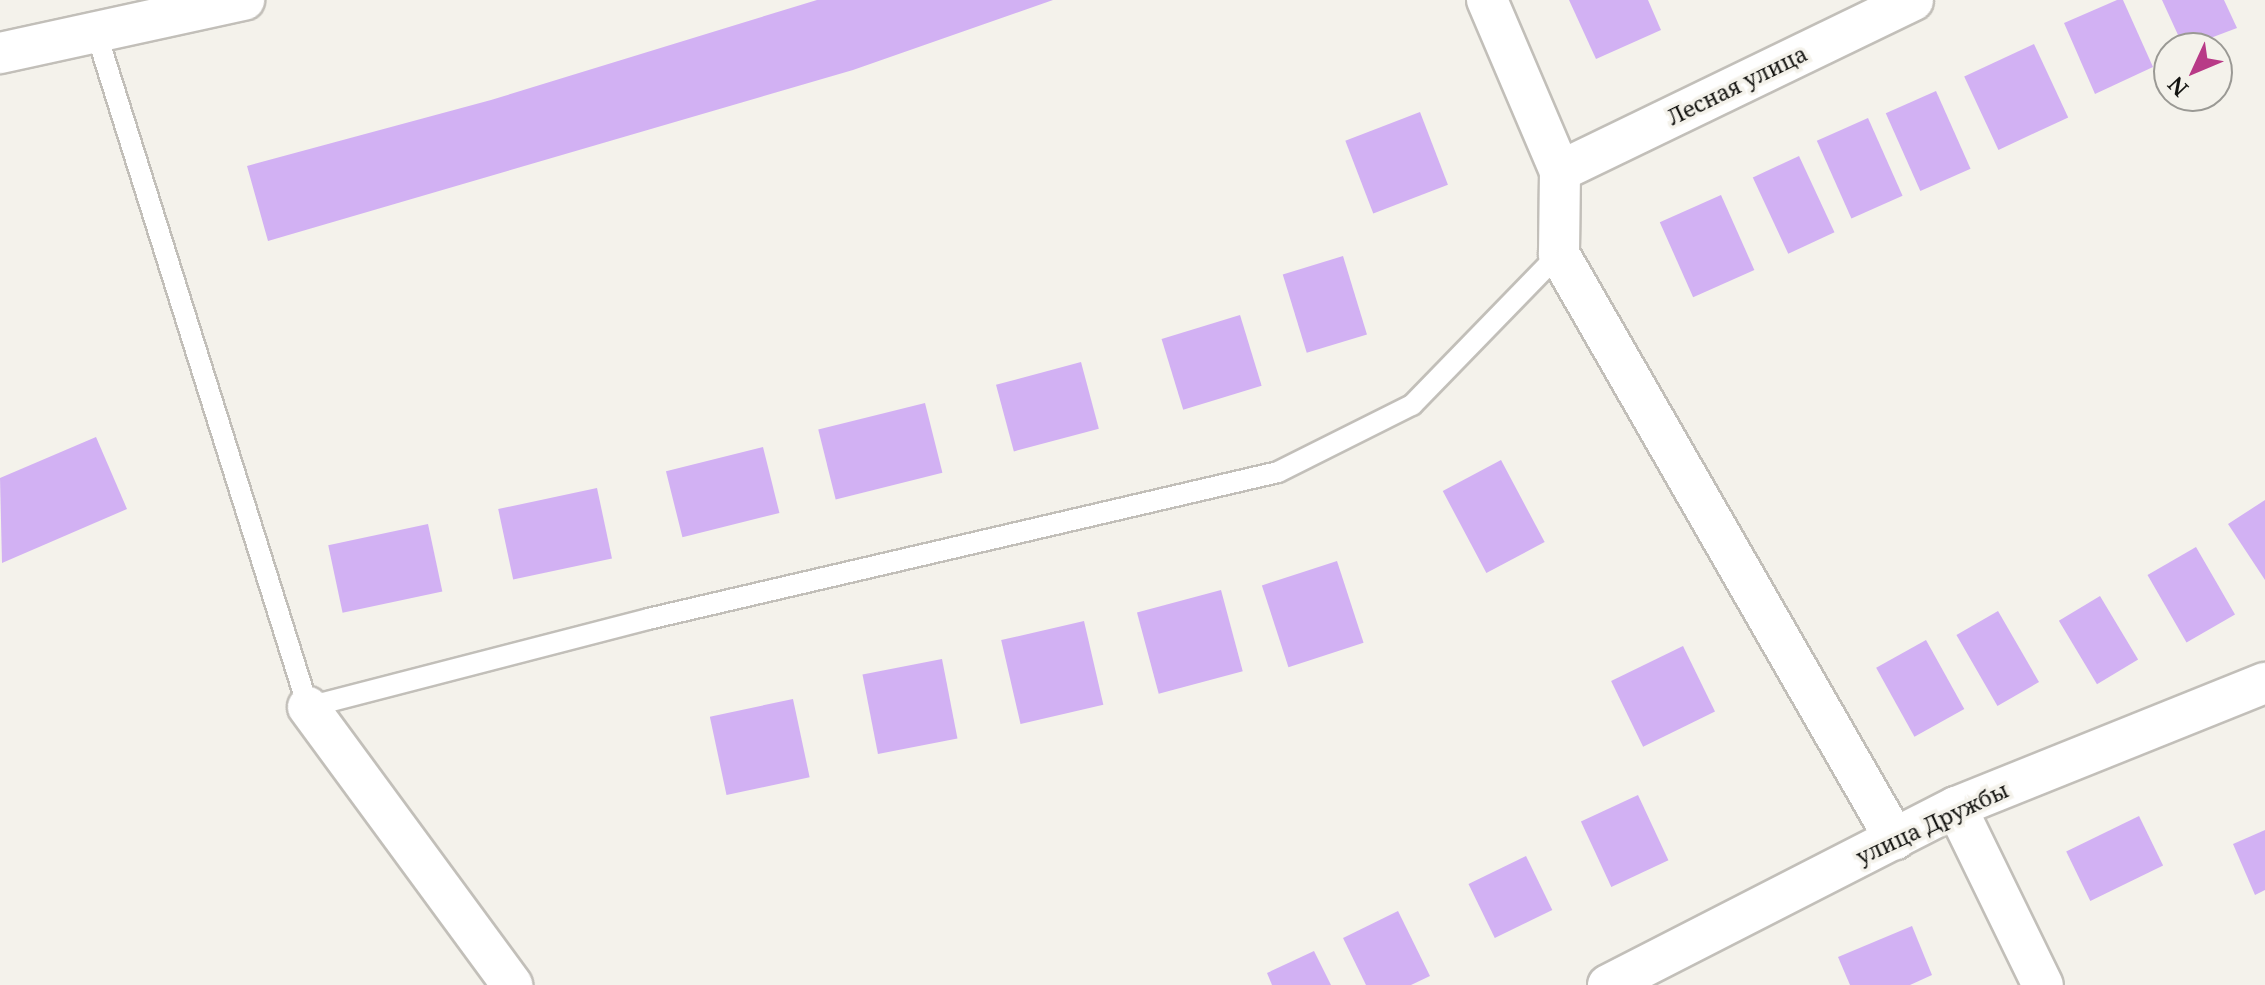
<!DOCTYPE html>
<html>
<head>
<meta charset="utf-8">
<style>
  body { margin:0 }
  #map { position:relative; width:2265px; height:985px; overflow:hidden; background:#f4f2eb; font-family:"Noto Serif",serif }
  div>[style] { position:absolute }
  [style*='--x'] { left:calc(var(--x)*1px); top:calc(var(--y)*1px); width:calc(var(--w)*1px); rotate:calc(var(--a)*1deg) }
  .building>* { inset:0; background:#d2b1f3; transform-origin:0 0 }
  .roads { filter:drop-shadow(2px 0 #c2bfb9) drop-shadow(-2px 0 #c2bfb9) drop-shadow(0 2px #c2bfb9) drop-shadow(0 -2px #c2bfb9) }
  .service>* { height:20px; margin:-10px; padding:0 10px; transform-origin:10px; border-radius:10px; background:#fff }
  .minor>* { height:40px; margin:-20px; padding:0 20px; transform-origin:20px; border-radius:20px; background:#fff }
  span { translate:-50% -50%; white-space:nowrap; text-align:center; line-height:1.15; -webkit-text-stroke:7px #f4f2eb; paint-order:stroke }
  .street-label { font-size:22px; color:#141411 }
  .north { position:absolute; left:2153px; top:32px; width:80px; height:80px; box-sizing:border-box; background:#f4f2eb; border:2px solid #9a9994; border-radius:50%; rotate:226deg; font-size:22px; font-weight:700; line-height:32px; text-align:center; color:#141411 }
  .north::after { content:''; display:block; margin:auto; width:28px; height:36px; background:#b83a87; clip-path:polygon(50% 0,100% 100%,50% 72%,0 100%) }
</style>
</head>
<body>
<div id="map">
  <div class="building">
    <div style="clip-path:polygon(817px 0,1053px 0,853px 70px,268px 241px,247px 166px,491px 100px)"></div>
    <div style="clip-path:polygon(1569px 0,1648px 0,1661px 30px,1596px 59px)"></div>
    <div style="clip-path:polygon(2117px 0,2123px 0,2153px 67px,2095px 94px,2064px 23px)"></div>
    <div style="clip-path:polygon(2162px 0,2224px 0,2237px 28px,2184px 48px)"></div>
    <div style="left:2034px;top:44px;width:81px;height:77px;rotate:65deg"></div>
    <div style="left:1936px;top:91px;width:85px;height:55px;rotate:66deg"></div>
    <div style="left:1420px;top:112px;width:78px;height:80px;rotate:69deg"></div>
    <div style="left:1868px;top:118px;width:85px;height:56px;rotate:66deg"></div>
    <div style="left:1799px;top:156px;width:84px;height:51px;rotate:65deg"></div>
    <div style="left:1721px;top:195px;width:82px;height:67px;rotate:66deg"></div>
    <div style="left:1343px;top:256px;width:82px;height:63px;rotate:73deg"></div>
    <div style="left:1240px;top:315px;width:74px;height:82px;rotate:73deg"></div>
    <div style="left:1081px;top:362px;width:69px;height:88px;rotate:75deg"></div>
    <div style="left:925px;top:403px;width:72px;height:110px;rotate:76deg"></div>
    <div style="clip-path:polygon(96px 437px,127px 509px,2px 563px,0 478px)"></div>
    <div style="left:763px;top:447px;width:68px;height:100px;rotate:76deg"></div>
    <div style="left:1501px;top:460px;width:93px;height:66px;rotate:62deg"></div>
    <div style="left:597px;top:488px;width:72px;height:101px;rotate:78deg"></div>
    <div style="clip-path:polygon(2265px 500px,2265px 580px,2228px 524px)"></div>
    <div style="left:428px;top:524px;width:69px;height:102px;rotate:78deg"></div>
    <div style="left:2196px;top:547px;width:78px;height:56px;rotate:60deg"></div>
    <div style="left:1337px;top:561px;width:86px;height:79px;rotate:72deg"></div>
    <div style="left:1221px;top:590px;width:84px;height:87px;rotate:75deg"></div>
    <div style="left:2100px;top:596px;width:74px;height:48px;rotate:59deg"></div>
    <div style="left:1998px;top:611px;width:82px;height:48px;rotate:60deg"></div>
    <div style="left:1084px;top:621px;width:86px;height:85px;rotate:77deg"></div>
    <div style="left:1926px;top:640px;width:79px;height:57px;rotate:61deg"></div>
    <div style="left:1683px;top:646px;width:73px;height:80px;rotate:64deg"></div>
    <div style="left:942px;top:659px;width:81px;height:81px;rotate:79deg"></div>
    <div style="left:793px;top:699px;width:80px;height:85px;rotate:78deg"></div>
    <div style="left:1638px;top:795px;width:72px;height:63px;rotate:65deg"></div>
    <div style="left:2139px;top:816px;width:55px;height:81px;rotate:64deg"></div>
    <div style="clip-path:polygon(2265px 830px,2265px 890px,2255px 895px,2233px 844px)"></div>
    <div style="left:1526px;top:856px;width:60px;height:64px;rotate:64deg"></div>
    <div style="clip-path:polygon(1398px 911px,1430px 976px,1411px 985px,1366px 985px,1343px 938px)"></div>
    <div style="clip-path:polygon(1912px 926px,1932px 975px,1910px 985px,1850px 985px,1838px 957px)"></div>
    <div style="clip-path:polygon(1314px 951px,1331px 985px,1272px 985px,1267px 973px)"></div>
  </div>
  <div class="roads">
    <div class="service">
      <div style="--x:96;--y:32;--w:708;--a:72.56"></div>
      <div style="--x:308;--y:707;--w:351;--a:-14.5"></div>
      <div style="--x:648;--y:619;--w:647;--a:-13.13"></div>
      <div style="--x:1278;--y:472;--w:150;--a:-26.6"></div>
      <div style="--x:1412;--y:405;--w:211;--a:-45.8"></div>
    </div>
    <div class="minor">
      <div style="--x:1487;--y:0;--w:186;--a:66.9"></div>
      <div style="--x:1560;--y:171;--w:83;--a:90.7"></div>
      <div style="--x:1559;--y:254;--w:675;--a:60.13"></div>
      <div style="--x:0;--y:53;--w:250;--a:-12.3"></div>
      <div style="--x:1560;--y:171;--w:392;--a:-25.8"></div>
      <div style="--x:308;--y:707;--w:345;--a:53.7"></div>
      <div style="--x:1956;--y:807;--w:198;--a:64"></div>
      <div style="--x:1608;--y:985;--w:391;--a:-27.1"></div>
      <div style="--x:1956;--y:807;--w:333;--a:-21.9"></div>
    </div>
  </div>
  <div class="street-label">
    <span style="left:1737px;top:85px;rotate:-26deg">Лесная улица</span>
    <span style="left:1932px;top:823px;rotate:-25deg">улица Дружбы</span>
  </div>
  <div class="north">N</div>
</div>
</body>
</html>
